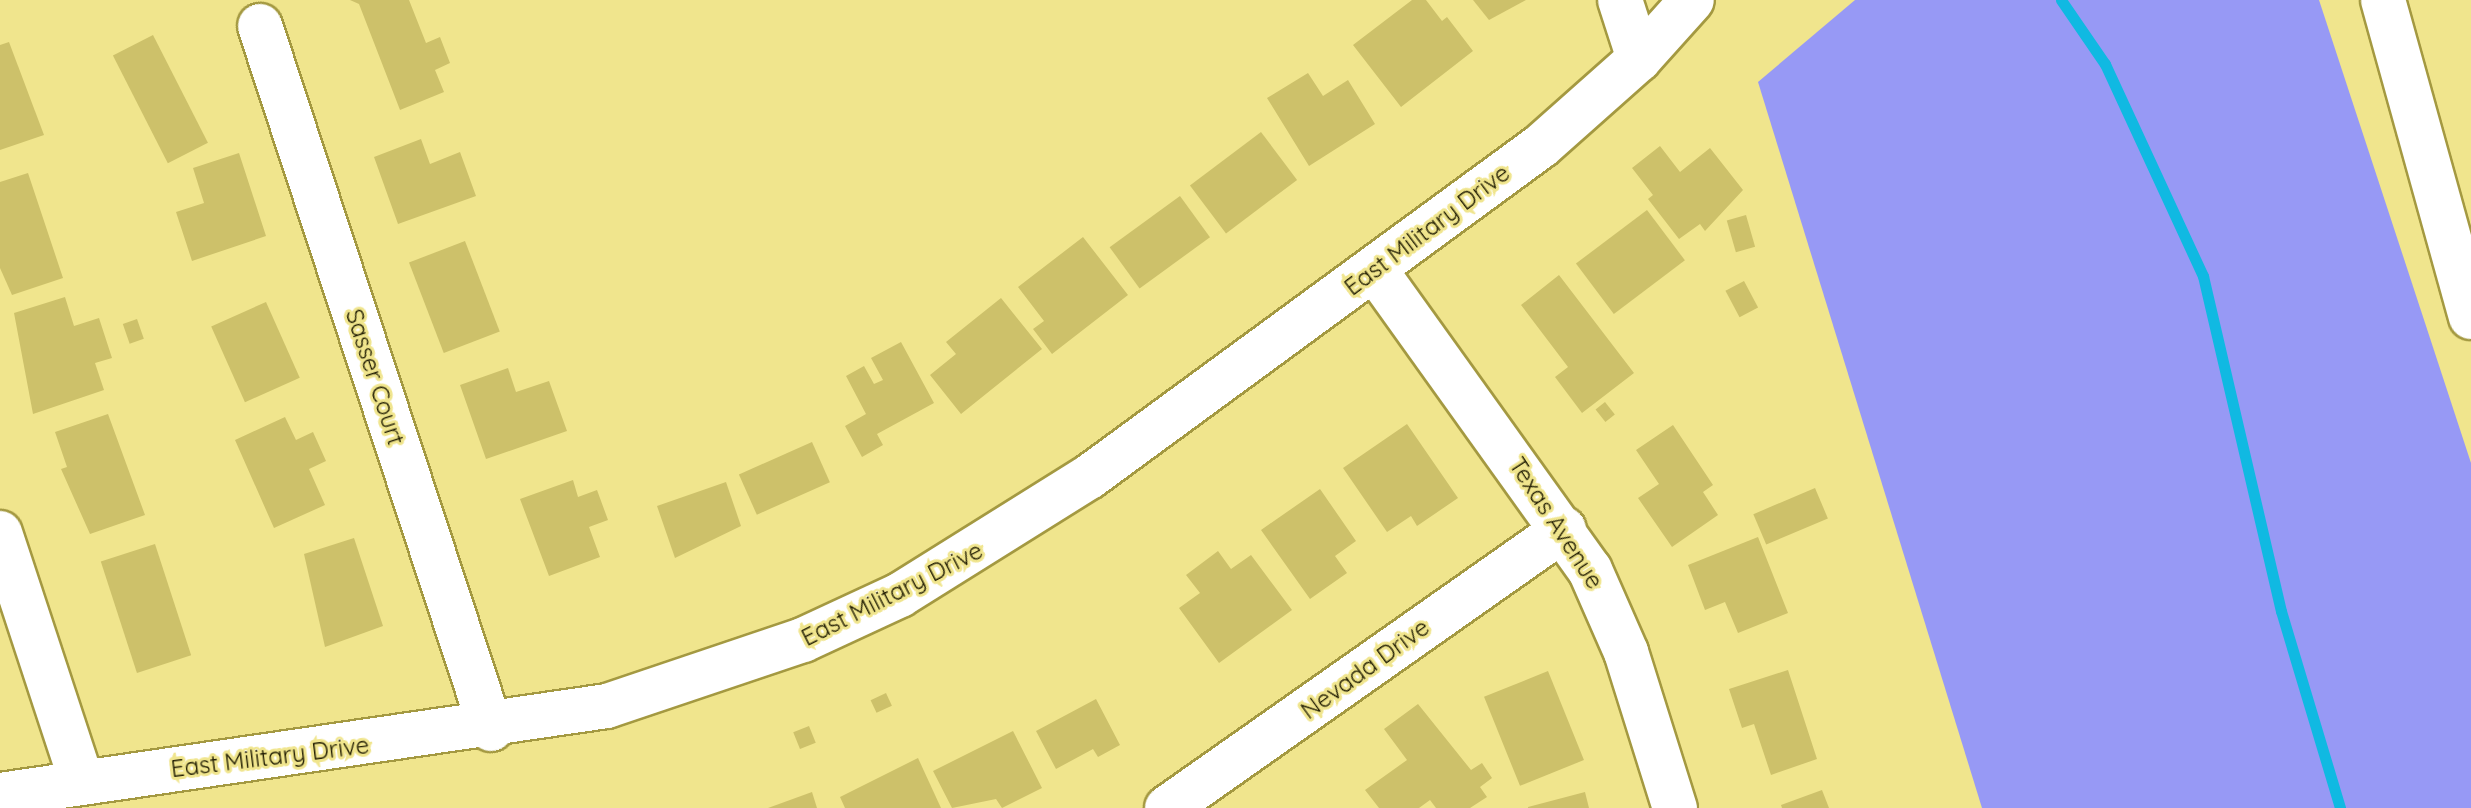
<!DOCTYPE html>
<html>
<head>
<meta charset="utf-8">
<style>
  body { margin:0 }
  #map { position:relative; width:2471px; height:808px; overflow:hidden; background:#f0e58d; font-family:Quicksand,sans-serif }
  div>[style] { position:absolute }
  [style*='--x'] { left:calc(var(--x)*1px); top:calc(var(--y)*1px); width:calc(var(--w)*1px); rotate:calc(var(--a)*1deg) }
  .forest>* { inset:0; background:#9799f5 }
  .stream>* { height:11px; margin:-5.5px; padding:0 5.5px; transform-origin:5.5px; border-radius:5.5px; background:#10b9e2 }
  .building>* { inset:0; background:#cdc16a; transform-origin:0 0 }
  .roads { filter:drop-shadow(2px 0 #a49941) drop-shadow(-2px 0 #a49941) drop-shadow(0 2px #a49941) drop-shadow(0 -2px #a49941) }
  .minor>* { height:44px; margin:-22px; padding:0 22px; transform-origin:22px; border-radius:22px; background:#fff }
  span { translate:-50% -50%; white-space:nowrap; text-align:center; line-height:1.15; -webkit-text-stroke:6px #f0e58d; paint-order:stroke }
  .street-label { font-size:24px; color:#221e03 }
</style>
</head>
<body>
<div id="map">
  <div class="forest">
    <div style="clip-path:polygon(1855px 0,2319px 0,2471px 463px,2471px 808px,1982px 808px,1758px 82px)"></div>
  </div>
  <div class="stream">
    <div style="--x:2061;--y:0;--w:78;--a:55.5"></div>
    <div style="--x:2105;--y:64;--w:234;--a:65.2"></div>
    <div style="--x:2203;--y:276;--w:344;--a:76.9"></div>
    <div style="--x:2281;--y:611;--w:206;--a:73.3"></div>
  </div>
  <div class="building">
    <div style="clip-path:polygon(350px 0,409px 0,426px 43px,440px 37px,450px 63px,435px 70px,444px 92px,400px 110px,359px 4px)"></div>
    <div style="clip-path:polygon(1412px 0,1426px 0,1442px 21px,1447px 17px,1473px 51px,1401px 107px,1353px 45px)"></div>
    <div style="clip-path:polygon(1473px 0,1526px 0,1489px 20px)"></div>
    <div style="left:153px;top:35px;width:121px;height:45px;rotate:63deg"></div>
    <div style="clip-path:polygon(9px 42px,44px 135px,0 150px,0 45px)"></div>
    <div style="clip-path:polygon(1308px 73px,1323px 96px,1348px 80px,1375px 124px,1309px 166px,1267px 98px)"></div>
    <div style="left:1261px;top:132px;width:60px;height:89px;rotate:53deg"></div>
    <div style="clip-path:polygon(421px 139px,430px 164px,460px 152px,476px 196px,398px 224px,374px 157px)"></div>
    <div style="clip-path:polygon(1660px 146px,1680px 172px,1710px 148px,1743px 190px,1705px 231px,1700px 224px,1679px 239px,1648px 199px,1653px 195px,1632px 168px)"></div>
    <div style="clip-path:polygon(239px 153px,266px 236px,192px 261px,176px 212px,204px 203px,193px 168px)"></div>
    <div style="clip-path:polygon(28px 173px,63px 278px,12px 295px,0 268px,0 182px)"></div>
    <div style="left:1180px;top:196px;width:51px;height:87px;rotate:54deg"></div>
    <div style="left:1647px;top:210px;width:63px;height:89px;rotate:53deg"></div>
    <div style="left:1746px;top:215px;width:33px;height:20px;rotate:74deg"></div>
    <div style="clip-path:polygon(1083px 237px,1128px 295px,1052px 354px,1033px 329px,1044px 321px,1018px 287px)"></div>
    <div style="left:465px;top:241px;width:97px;height:60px;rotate:69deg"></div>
    <div style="clip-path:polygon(1559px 275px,1634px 373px,1582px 413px,1555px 377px,1568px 367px,1521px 305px)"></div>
    <div style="left:1744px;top:281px;width:30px;height:21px;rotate:62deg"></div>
    <div style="clip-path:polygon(65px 297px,74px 326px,99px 318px,112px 358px,95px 363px,104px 390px,33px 414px,14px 313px)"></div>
    <div style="clip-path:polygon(1001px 298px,1042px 349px,961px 414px,930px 375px,956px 354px,946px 342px)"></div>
    <div style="left:266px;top:302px;width:83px;height:60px;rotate:66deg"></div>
    <div style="left:137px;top:319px;width:21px;height:15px;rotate:71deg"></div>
    <div style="clip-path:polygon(901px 342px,934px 403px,877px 434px,883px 445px,862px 457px,845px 426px,866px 414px,846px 376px,864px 366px,874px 384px,883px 380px,871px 358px)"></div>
    <div style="clip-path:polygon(508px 368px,516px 392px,549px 381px,567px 431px,486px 459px,460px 385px)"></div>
    <div style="left:1605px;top:402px;width:16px;height:12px;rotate:52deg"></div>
    <div style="clip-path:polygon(108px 414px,145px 515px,90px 534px,61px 469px,67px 467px,55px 432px)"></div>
    <div style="clip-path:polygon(285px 417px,296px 440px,313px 432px,326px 461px,309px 469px,325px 505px,274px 528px,235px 440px)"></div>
    <div style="clip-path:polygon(1407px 424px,1458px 498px,1417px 526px,1411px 516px,1387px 532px,1343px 468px)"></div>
    <div style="clip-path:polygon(1673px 425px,1713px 485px,1703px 492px,1718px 515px,1672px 547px,1638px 498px,1659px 484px,1636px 450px)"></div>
    <div style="left:812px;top:442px;width:44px;height:80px;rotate:66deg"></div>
    <div style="clip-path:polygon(573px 480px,578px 497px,597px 490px,608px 520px,589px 527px,600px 557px,549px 576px,520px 499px)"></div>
    <div style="clip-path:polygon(726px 482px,741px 526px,675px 558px,657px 506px)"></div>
    <div style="left:1815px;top:488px;width:33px;height:67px;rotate:67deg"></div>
    <div style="clip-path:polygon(1320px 489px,1356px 541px,1335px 556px,1347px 573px,1310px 599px,1261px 530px)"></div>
    <div style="clip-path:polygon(1758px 537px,1788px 613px,1738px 633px,1725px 602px,1705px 610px,1688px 565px)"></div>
    <div style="clip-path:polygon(354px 538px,383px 626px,325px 647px,304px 554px)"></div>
    <div style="left:155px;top:544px;width:117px;height:57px;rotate:72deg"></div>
    <div style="clip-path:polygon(1218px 551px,1231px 569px,1251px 555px,1292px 610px,1219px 663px,1179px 608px,1200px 593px,1186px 575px)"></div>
    <div style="clip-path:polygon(1788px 670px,1817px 759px,1771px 775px,1754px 724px,1742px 728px,1729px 689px)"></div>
    <div style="left:1548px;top:671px;width:96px;height:69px;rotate:68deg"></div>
    <div style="left:886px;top:693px;width:14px;height:17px;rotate:65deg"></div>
    <div style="clip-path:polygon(1096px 699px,1120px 745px,1098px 757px,1093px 749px,1056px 769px,1036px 731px)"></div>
    <div style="clip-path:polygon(1418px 704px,1471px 770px,1482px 763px,1492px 778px,1480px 787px,1487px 797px,1470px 808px,1436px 808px,1430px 800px,1419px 808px,1379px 808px,1365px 790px,1407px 760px,1384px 729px)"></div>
    <div style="left:809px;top:726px;width:18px;height:17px;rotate:68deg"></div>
    <div style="clip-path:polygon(1013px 731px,1042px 788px,1002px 808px,996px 799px,952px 808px,933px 771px)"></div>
    <div style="clip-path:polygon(918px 758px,941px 808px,845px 808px,840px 797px)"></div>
    <div style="clip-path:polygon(1822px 790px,1829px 808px,1782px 808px,1781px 805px)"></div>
    <div style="clip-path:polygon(812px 792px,817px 808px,768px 808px)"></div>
    <div style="clip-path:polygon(1585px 792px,1589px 808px,1528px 808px,1528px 807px)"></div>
  </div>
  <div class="roads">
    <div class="minor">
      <div style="--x:1620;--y:0;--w:62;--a:72.1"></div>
      <div style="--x:2383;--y:0;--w:329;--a:74.5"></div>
      <div style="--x:260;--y:26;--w:740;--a:71.81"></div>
      <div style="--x:1375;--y:270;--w:369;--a:54.4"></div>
      <div style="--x:1590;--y:570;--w:90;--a:66.3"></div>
      <div style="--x:1626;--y:652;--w:164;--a:72.6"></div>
      <div style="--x:0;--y:533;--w:262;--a:71.8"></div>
      <div style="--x:0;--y:795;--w:613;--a:-8.34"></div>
      <div style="--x:607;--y:706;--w:207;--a:-18.6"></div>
      <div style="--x:803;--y:640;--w:107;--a:-24.9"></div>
      <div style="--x:900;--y:595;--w:223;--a:-32"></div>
      <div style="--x:1089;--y:477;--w:560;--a:-36.22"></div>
      <div style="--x:1541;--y:146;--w:131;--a:-41.6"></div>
      <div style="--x:1639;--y:59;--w:79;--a:-48.1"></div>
      <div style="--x:1167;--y:808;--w:485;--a:-35.1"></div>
    </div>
  </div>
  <div class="street-label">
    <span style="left:1427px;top:230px;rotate:-37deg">East Military Drive</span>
    <span style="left:375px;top:377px;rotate:72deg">Sasser Court</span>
    <span style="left:1556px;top:523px;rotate:57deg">Texas Avenue</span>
    <span style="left:892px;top:594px;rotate:-27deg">East Military Drive</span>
    <span style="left:1365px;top:669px;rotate:-36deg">Nevada Drive</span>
    <span style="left:270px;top:757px;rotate:-7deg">East Military Drive</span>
  </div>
</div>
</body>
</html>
